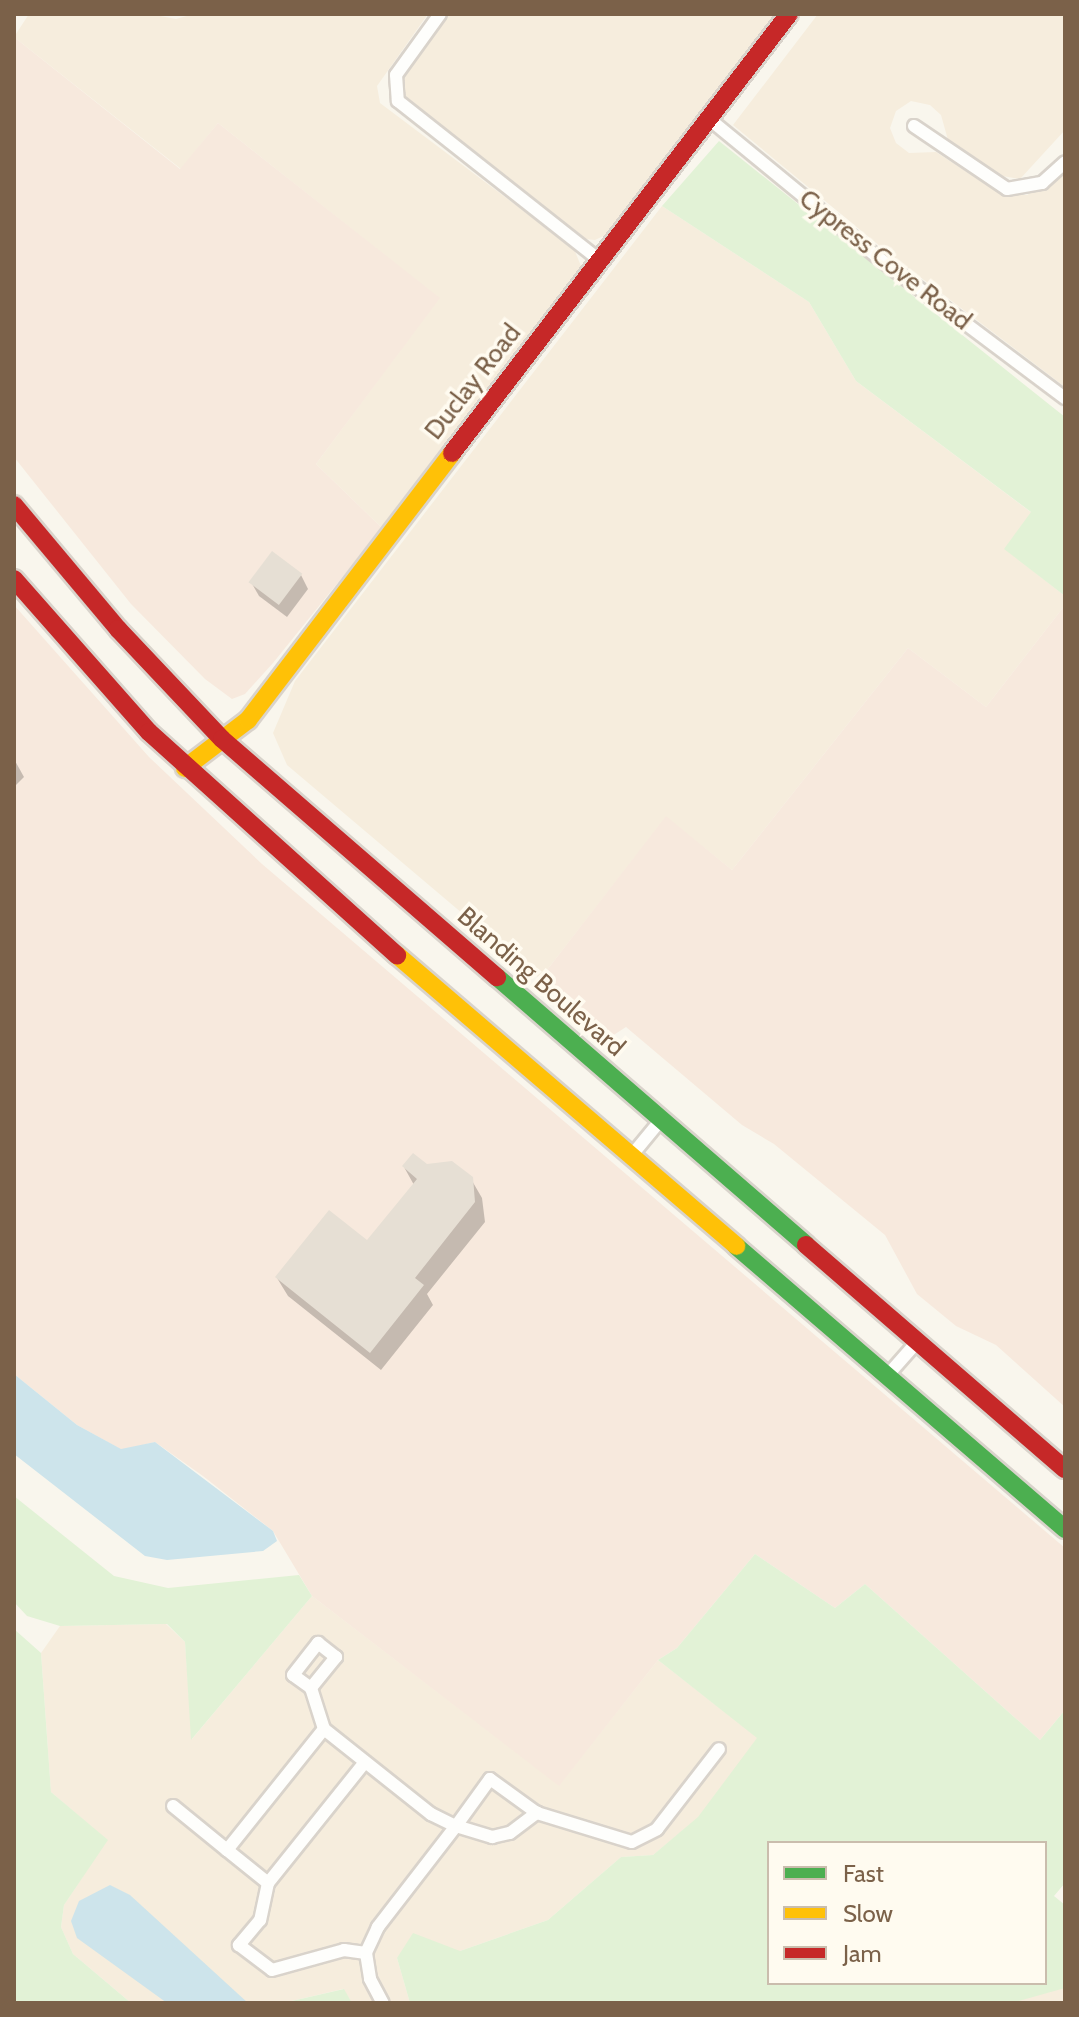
<!DOCTYPE html>
<html>
<head>
<meta charset="utf-8">
<style>
  body { margin:0 }
  #map { position:relative; width:1079px; height:2017px; overflow:hidden; background:#f9f6ed; font-family:Cabin,sans-serif }
  div>[style] { position:absolute }
  [style*='--x'] { left:calc(var(--x)*1px); top:calc(var(--y)*1px); width:calc(var(--w)*1px); rotate:calc(var(--a)*1deg) }
  .residential>* { inset:0; background:#f6eddd }
  .commercial>* { inset:0; background:#f7e9dd }
  .green>* { inset:0; background:#e2f2d6 }
  .water>* { inset:0; background:#cde4eb }
  .shadow>* { inset:0; background:#0003 }
  .building>* { inset:0; background:#e6dfd4; transform-origin:0 0 }
  .roads { filter:drop-shadow(2px 0 #d9d3cb) drop-shadow(-2px 0 #d9d3cb) drop-shadow(0 2px #d9d3cb) drop-shadow(0 -2px #d9d3cb) }
  .street>* { height:12px; margin:-6px; padding:0 6px; transform-origin:6px; border-radius:6px; background:#fefefc }
  .fast>* { height:18px; margin:-9px; padding:0 9px; transform-origin:9px; border-radius:9px; background:#4caf50 }
  .slow>* { height:18px; margin:-9px; padding:0 9px; transform-origin:9px; border-radius:9px; background:#ffc107 }
  .jam>* { height:18px; margin:-9px; padding:0 9px; transform-origin:9px; border-radius:9px; background:#c62828 }
  span { translate:-50% -50%; white-space:nowrap; text-align:center; line-height:1.15; -webkit-text-stroke:7px #fffbf0; paint-order:stroke }
  .street-label { font-size:26px; color:#7b6149 }
  .frame { position:absolute; inset:0; border:16px solid #7b6149; pointer-events:none }
  .legend { position:absolute; left:767px; top:1841px; width:280px; height:144px; box-sizing:border-box; background:#fffbf0; border:2px solid #cabdad; margin:0; padding:10px 14px; list-style:none; font-size:24px; color:#7b6149 }
  .legend li { display:flex; align-items:center; gap:16px; height:40px }
  .legend b { width:40px; border:2px solid #cabdad }
</style>
</head>
<body>
<div id="map">
  <div class="residential">
    <div style="clip-path:polygon(29px 14px,150px 14px,176px 19px,194px 14px,428px 14px,377px 86px,380px 103px,574px 249px,581px 266px,382px 528px,316px 464px,439px 298px,218px 123px,181px 169px,14px 37px)"></div>
    <div style="clip-path:polygon(449px 14px,779px 14px,612px 232px,595px 240px,585px 239px,413px 107px,404px 93px,402px 77px)"></div>
    <div style="clip-path:polygon(818px 14px,1065px 14px,1065px 130px,1020px 179px,991px 174px,948px 140px,941px 115px,930px 105px,911px 101px,896px 111px,890px 128px,896px 143px,909px 153px,936px 152px,1002px 195px,1027px 195px,1065px 174px,1065px 387px,887px 252px,733px 125px)"></div>
    <div style="clip-path:polygon(662px 206px,809px 302px,856px 381px,1032px 513px,1005px 549px,1065px 596px,1065px 605px,986px 707px,908px 648px,732px 870px,666px 817px,540px 979px,487px 929px,469px 919px,287px 765px,273px 733px,295px 681px)"></div>
    <div style="clip-path:polygon(312px 1596px,559px 1785px,658px 1660px,758px 1738px,698px 1818px,653px 1855px,621px 1857px,548px 1920px,460px 1951px,397px 1958px,410px 2003px,352px 2003px,343px 1989px,283px 2003px,131px 2003px,73px 1954px,61px 1927px,64px 1905px,107px 1840px,51px 1792px,41px 1653px,60px 1626px,166px 1624px,185px 1642px,192px 1739px)"></div>
    <div style="clip-path:polygon(1063px 1985px,1065px 2003px,1012px 2003px)"></div>
  </div>
  <div class="commercial">
    <div style="clip-path:polygon(14px 37px,180px 169px,218px 123px,440px 298px,316px 464px,382px 528px,273px 663px,245px 694px,232px 699px,205px 679px,131px 604px,14px 457px)"></div>
    <div style="clip-path:polygon(14px 605px,149px 757px,262px 864px,1065px 1548px,1065px 1710px,1040px 1740px,865px 1584px,835px 1608px,755px 1554px,677px 1648px,658px 1660px,559px 1786px,312px 1596px,273px 1531px,203px 1476px,155px 1442px,122px 1450px,77px 1425px,14px 1374px)"></div>
    <div style="clip-path:polygon(1065px 605px,1065px 1407px,996px 1345px,956px 1326px,917px 1294px,885px 1235px,774px 1144px,742px 1125px,626px 1027px,609px 1038px,540px 979px,666px 816px,732px 870px,908px 648px,986px 707px)"></div>
  </div>
  <div class="green">
    <div style="clip-path:polygon(719px 141px,1065px 417px,1065px 596px,1004px 549px,1031px 512px,856px 381px,809px 302px,662px 206px)"></div>
    <div style="clip-path:polygon(14px 1496px,114px 1576px,168px 1588px,299px 1575px,312px 1596px,191px 1740px,185px 1642px,167px 1624px,60px 1626px,27px 1616px,14px 1602px)"></div>
    <div style="clip-path:polygon(evenodd,755px 1554px,835px 1608px,865px 1584px,1040px 1740px,1065px 1710px,1065px 1883px,1054px 1896px,1065px 1905px,1065px 1988px,1012px 2003px,410px 2003px,397px 1958px,413px 1933px,460px 1951px,548px 1920px,621px 1857px,653px 1855px,698px 1817px,757px 1738px,658px 1660px,677px 1648px,755px 1554px,1045px 1843px,1045px 1983px,769px 1983px,769px 1843px,1045px 1843px)"></div>
    <div style="clip-path:polygon(14px 1629px,41px 1653px,51px 1792px,108px 1840px,64px 1905px,61px 1927px,73px 1954px,131px 2003px,14px 2003px)"></div>
    <div style="clip-path:polygon(344px 1989px,352px 2003px,283px 2003px)"></div>
  </div>
  <div class="water">
    <div style="clip-path:polygon(14px 1374px,77px 1425px,121px 1449px,155px 1442px,273px 1531px,277px 1541px,263px 1551px,167px 1560px,145px 1556px,14px 1454px)"></div>
    <div style="clip-path:polygon(110px 1885px,130px 1895px,248px 2003px,167px 2003px,77px 1938px,71px 1921px,79px 1901px)"></div>
  </div>
  <div class="shadow">
    <div style="clip-path:polygon(301px 575px,308px 589px,287px 617px,259px 596px,251px 582px)"></div>
    <div style="clip-path:polygon(14px 759px,24px 777px,14px 787px)"></div>
    <div style="clip-path:polygon(426px 1166px,471px 1179px,482px 1198px,485px 1222px,427px 1294px,433px 1305px,381px 1370px,288px 1296px,277px 1278px,368px 1243px,414px 1185px,404px 1167px)"></div>
  </div>
  <div class="building">
    <div style="left:272px;top:551px;width:38px;height:39px;rotate:37deg"></div>
    <div style="clip-path:polygon(413px 1153px,427px 1164px,452px 1161px,473px 1177px,475px 1202px,415px 1278px,424px 1285px,370px 1353px,275px 1277px,329px 1210px,367px 1240px,417px 1179px,402px 1166px)"></div>
  </div>
  <div class="roads">
    <div class="street">
      <div style="--x:440;--y:14;--w:75;--a:125.8"></div>
      <div style="--x:396;--y:75;--w:26;--a:86"></div>
      <div style="--x:398;--y:101;--w:256;--a:38.3"></div>
      <div style="--x:708;--y:118;--w:224;--a:39.4"></div>
      <div style="--x:881;--y:260;--w:230;--a:36.9"></div>
      <div style="--x:914;--y:126;--w:112;--a:34.1"></div>
      <div style="--x:1007;--y:189;--w:36;--a:-10"></div>
      <div style="--x:1042;--y:183;--w:31;--a:-42"></div>
      <div style="--x:632;--y:1155;--w:44;--a:-50.5"></div>
      <div style="--x:887;--y:1376;--w:45;--a:-48.6"></div>
      <div style="--x:311;--y:1688;--w:22;--a:-144"></div>
      <div style="--x:293;--y:1675;--w:41;--a:-52"></div>
      <div style="--x:318;--y:1643;--w:23;--a:38"></div>
      <div style="--x:336;--y:1657;--w:40;--a:129"></div>
      <div style="--x:311;--y:1688;--w:43;--a:72.4"></div>
      <div style="--x:365;--y:1762;--w:155;--a:128.7"></div>
      <div style="--x:268;--y:1883;--w:38;--a:102"></div>
      <div style="--x:260;--y:1920;--w:33;--a:130"></div>
      <div style="--x:239;--y:1945;--w:41;--a:37.1"></div>
      <div style="--x:272;--y:1970;--w:75;--a:-15.5"></div>
      <div style="--x:344;--y:1950;--w:22;--a:8"></div>
      <div style="--x:173;--y:1806;--w:70;--a:39.2"></div>
      <div style="--x:537;--y:1813;--w:58;--a:-144.1"></div>
      <div style="--x:490;--y:1779;--w:58;--a:125.9"></div>
      <div style="--x:456;--y:1826;--w:38;--a:17"></div>
      <div style="--x:492;--y:1837;--w:18;--a:-13"></div>
      <div style="--x:510;--y:1833;--w:34;--a:-37"></div>
      <div style="--x:537;--y:1813;--w:99;--a:17"></div>
      <div style="--x:632;--y:1842;--w:28;--a:-27"></div>
      <div style="--x:657;--y:1829;--w:101;--a:-52.2"></div>
      <div style="--x:268;--y:1883;--w:53;--a:-141.2"></div>
      <div style="--x:227;--y:1850;--w:155;--a:-51.3"></div>
      <div style="--x:324;--y:1729;--w:137;--a:38.5"></div>
      <div style="--x:431;--y:1814;--w:28;--a:26"></div>
      <div style="--x:456;--y:1826;--w:128;--a:127.7"></div>
      <div style="--x:378;--y:1927;--w:29;--a:115"></div>
      <div style="--x:366;--y:1953;--w:26;--a:81"></div>
      <div style="--x:370;--y:1979;--w:27;--a:62"></div>
    </div>
    <div class="fast">
      <div style="--x:497;--y:977;--w:409;--a:40.9"></div>
      <div style="--x:736;--y:1246;--w:434;--a:40.7"></div>
    </div>
    <div class="slow">
      <div style="--x:185;--y:768;--w:79;--a:-37.3"></div>
      <div style="--x:248;--y:720;--w:336;--a:-52.6"></div>
      <div style="--x:397;--y:955;--w:447;--a:40.6"></div>
    </div>
    <div class="jam">
      <div style="--x:452;--y:453;--w:553;--a:-52.49"></div>
      <div style="--x:14;--y:505;--w:162;--a:50"></div>
      <div style="--x:118;--y:629;--w:151;--a:46.6"></div>
      <div style="--x:222;--y:739;--w:364;--a:40.9"></div>
      <div style="--x:14;--y:579;--w:204;--a:48.6"></div>
      <div style="--x:149;--y:732;--w:334;--a:42"></div>
      <div style="--x:806;--y:1245;--w:342;--a:40.9"></div>
    </div>
  </div>
  <div class="street-label">
    <span style="left:885px;top:260px;rotate:38deg">Cypress Cove Road</span>
    <span style="left:473px;top:382px;rotate:-52deg">Duclay Road</span>
    <span style="left:541px;top:982px;rotate:41deg">Blanding Boulevard</span>
  </div>
  <div class="frame"></div>
  <ul class="legend">
  <li><b style="height:10px;background:#4caf50"></b>Fast</li>
  <li><b style="height:10px;background:#ffc107"></b>Slow</li>
  <li><b style="height:10px;background:#c62828"></b>Jam</li>
  </ul>
</div>
</body>
</html>
